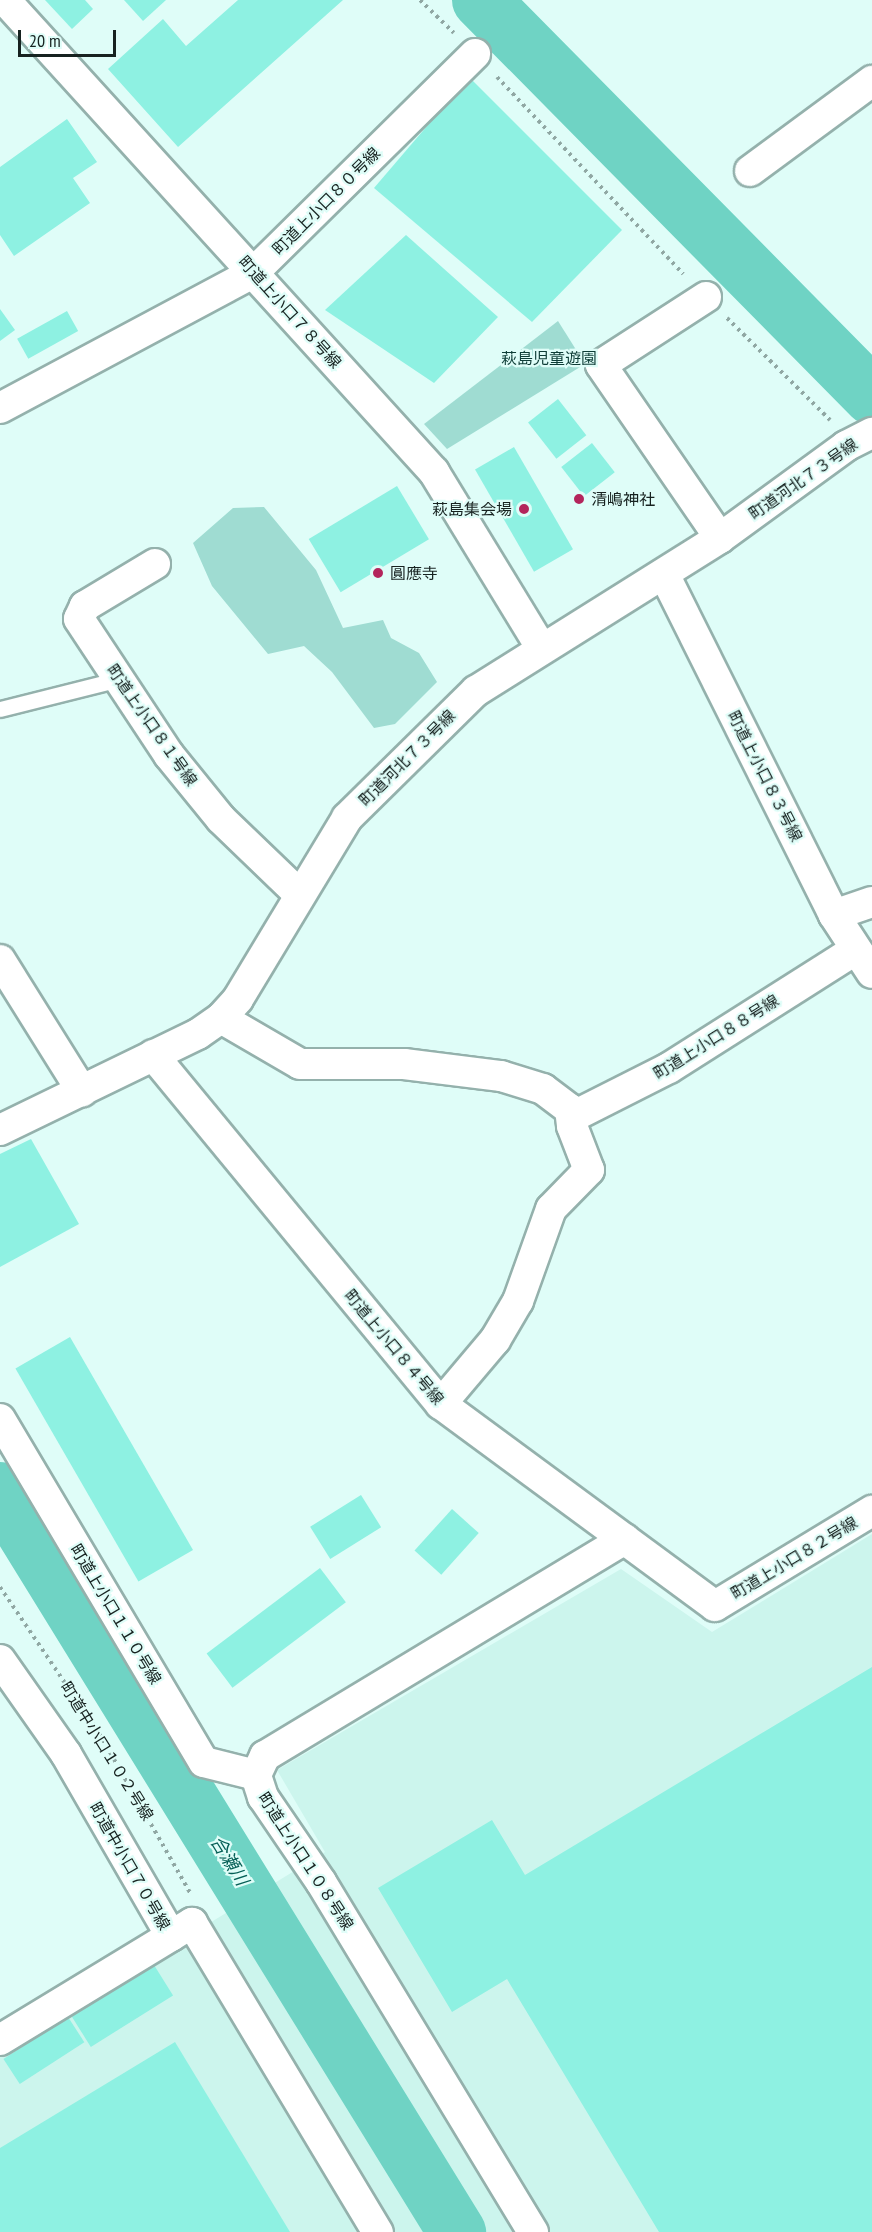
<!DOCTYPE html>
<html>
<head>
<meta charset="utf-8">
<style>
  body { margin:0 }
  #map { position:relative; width:872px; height:2232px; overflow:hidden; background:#dffdf8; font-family:"PT Sans Narrow","Noto Sans JP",sans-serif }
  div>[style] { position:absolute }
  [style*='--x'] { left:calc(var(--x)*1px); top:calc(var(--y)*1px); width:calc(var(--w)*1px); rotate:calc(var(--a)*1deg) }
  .built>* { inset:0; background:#ccf5ed }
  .green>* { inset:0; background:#9fdcd2 }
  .river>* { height:58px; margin:-29px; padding:0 29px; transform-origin:29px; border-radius:29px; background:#6fd3c4 }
  .building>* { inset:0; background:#8ef1e2; transform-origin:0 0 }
  .path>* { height:4px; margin-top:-2px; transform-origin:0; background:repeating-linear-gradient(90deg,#90a7a3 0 3px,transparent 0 7.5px) }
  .roads { filter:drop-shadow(2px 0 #94b1ac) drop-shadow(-2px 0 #94b1ac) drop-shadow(0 2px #94b1ac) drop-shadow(0 -2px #94b1ac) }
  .service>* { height:15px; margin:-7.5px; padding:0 7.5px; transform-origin:7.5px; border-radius:7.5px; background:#fff }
  .minor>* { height:30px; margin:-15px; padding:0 15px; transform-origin:15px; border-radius:15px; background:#fff }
  .dots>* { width:16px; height:16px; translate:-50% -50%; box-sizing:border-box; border:3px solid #dffdf8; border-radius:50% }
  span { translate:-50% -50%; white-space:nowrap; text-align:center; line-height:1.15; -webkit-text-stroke:4.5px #dffdf8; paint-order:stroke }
  .street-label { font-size:16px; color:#172220 }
  .park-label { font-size:16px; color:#0e3d37 }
  .poi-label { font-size:16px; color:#172220 }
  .left { translate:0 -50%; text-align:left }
  .right { translate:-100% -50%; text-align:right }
  .water-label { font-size:18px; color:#055f56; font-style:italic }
  .scale { position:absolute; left:18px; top:30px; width:98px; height:27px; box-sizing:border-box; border:3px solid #172220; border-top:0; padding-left:8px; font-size:18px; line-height:21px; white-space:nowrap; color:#172220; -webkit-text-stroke:4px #dffdf8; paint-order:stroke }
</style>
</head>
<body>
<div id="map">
  <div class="built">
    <div style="clip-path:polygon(872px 1534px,872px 2232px,0 2232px,0 2052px,325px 1852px,277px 1770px,621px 1569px,712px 1632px)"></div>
  </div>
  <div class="green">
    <div style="clip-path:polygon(558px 321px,585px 364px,447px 449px,424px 424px)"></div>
    <div style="clip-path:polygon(264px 507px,316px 570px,343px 628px,383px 620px,391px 638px,419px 653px,437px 682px,395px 724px,374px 728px,332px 672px,304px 646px,268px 654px,212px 586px,193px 543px,233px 508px)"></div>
  </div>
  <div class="river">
    <div style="--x:481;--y:0;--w:557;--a:45.36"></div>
    <div style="--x:0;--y:1491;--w:871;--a:58.34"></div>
  </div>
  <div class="building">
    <div style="clip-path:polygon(45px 0,85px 0,93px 9px,72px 29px)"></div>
    <div style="clip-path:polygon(124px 0,166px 0,143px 21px)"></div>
    <div style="clip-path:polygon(238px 0,343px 0,178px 147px,108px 69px,163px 19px,186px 46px)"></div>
    <div style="clip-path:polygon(469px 77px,622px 230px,532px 322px,374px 188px)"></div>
    <div style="clip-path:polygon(67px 119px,97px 162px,73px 178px,90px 203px,14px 256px,0 235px,0 167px)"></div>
    <div style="clip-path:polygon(406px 235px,498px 317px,434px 383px,325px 310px)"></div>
    <div style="clip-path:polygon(0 309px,15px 330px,0 341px)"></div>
    <div style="left:67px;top:311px;width:23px;height:57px;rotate:61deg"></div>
    <div style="left:558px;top:399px;width:46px;height:38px;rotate:52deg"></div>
    <div style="left:592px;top:443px;width:37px;height:39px;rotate:52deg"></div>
    <div style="left:514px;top:447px;width:118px;height:45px;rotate:60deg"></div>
    <div style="left:397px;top:486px;width:62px;height:103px;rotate:59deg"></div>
    <div style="clip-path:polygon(31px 1139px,79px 1224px,0 1267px,0 1154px)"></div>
    <div style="left:70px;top:1337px;width:246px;height:63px;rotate:60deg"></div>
    <div style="left:361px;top:1495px;width:38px;height:60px;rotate:58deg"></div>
    <div style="left:452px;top:1509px;width:36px;height:56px;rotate:42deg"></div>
    <div style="left:320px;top:1568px;width:43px;height:142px;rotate:53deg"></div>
    <div style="clip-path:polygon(872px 1667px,872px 2232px,659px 2232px,507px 1979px,452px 2012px,378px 1888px,492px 1820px,525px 1875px)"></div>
    <div style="left:154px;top:1965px;width:36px;height:97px;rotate:58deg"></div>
    <div style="left:68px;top:2017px;width:30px;height:77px;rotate:57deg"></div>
    <div style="clip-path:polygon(175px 2042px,290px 2232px,0 2232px,0 2148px)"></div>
  </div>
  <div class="path">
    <div style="--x:420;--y:0;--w:47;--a:44.1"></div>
    <div style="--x:497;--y:77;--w:271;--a:46.6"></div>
    <div style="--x:727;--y:318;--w:145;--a:44.7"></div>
    <div style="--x:0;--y:1587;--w:176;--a:55.9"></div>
    <div style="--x:99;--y:1733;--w:185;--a:60.3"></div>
  </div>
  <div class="roads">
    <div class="service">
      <div style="--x:0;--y:709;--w:123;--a:-14.1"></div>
    </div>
    <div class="minor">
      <div style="--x:5;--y:0;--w:638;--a:47.73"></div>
      <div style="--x:434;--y:472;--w:207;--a:58.6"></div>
      <div style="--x:750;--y:171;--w:152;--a:-36.4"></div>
      <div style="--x:706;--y:297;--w:125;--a:147.1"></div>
      <div style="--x:601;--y:365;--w:210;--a:55.5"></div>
      <div style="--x:0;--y:408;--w:287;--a:-28.1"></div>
      <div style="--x:253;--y:273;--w:312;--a:-44.6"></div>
      <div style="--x:155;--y:564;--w:82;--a:149"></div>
      <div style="--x:85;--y:606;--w:14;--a:115"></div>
      <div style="--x:79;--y:619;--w:163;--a:56.5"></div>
      <div style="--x:169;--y:755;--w:82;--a:50.9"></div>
      <div style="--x:221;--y:819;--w:108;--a:43.9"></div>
      <div style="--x:664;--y:574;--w:381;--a:63.5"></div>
      <div style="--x:834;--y:915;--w:69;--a:56.8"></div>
      <div style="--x:834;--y:915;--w:40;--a:-18.9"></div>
      <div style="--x:0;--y:960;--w:155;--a:58"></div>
      <div style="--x:221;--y:1018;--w:91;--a:30.2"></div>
      <div style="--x:300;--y:1064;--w:104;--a:0"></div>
      <div style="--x:404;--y:1064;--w:98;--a:7.1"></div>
      <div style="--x:501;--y:1076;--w:44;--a:17.2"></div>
      <div style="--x:543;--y:1089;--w:34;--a:37"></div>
      <div style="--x:570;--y:1109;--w:17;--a:83"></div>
      <div style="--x:572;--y:1126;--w:47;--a:68.9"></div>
      <div style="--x:589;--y:1170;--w:54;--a:134.3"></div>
      <div style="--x:551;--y:1209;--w:98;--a:109.7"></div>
      <div style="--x:518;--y:1301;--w:45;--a:120.5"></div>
      <div style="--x:495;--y:1340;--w:84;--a:130.2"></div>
      <div style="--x:153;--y:1055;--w:452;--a:50.5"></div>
      <div style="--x:441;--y:1404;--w:340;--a:36.4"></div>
      <div style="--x:715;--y:1606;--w:184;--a:-31.2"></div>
      <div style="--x:574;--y:1116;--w:106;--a:-26.8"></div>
      <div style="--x:669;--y:1068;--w:220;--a:-32.4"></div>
      <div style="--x:0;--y:1130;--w:220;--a:-25.9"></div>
      <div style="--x:198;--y:1034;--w:28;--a:-35"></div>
      <div style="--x:221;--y:1018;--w:25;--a:-48"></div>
      <div style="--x:238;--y:999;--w:211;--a:-58.9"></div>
      <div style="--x:347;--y:818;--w:181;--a:-44.6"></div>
      <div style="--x:476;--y:691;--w:288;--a:-32.1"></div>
      <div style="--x:720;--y:538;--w:156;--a:-36.1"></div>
      <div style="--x:846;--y:446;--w:29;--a:-27"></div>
      <div style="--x:0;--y:1419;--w:399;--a:59.3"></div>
      <div style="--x:204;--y:1762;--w:54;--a:14"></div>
      <div style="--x:0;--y:1660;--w:115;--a:54.9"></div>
      <div style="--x:66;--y:1754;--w:210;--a:60"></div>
      <div style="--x:171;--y:1936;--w:200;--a:148.7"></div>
      <div style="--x:171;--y:1936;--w:25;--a:-32"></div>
      <div style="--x:192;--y:1923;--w:361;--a:59"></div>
      <div style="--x:533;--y:2232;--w:409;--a:-121.2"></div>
      <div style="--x:321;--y:1882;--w:103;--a:-124.3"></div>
      <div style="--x:263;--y:1797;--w:23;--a:-108"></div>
      <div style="--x:256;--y:1775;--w:21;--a:-65"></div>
      <div style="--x:265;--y:1756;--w:420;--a:-31.1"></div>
    </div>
  </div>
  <div class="dots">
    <div style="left:579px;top:499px;background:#b3255c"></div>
    <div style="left:524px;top:509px;background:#b3255c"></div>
    <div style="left:378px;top:573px;background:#b3255c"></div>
  </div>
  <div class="street-label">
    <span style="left:326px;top:201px;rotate:-45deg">町道上小口８０号線</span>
    <span style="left:290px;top:312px;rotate:48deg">町道上小口７８号線</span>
    <span style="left:803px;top:479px;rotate:-35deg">町道河北７３号線</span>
    <span style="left:152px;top:725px;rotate:55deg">町道上小口８１号線</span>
    <span style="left:407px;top:758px;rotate:-45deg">町道河北７３号線</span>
    <span style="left:765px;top:776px;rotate:63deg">町道上小口８３号線</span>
    <span style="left:716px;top:1037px;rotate:-32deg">町道上小口８８号線</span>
    <span style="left:394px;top:1347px;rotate:50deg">町道上小口８４号線</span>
    <span style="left:794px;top:1558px;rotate:-31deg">町道上小口８２号線</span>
    <span style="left:116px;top:1614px;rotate:59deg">町道上小口１１０号線</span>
    <span style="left:107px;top:1751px;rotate:58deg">町道中小口１０２号線</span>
    <span style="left:306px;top:1861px;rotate:57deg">町道上小口１０８号線</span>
    <span style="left:130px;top:1866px;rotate:60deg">町道中小口７０号線</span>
  </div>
  <div class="park-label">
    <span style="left:549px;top:358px">萩島児童遊園</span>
  </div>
  <div class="poi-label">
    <span class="left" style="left:591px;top:499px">清嶋神社</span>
    <span class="right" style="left:512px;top:509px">萩島集会場</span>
    <span class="left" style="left:390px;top:573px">圓應寺</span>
  </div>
  <div class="water-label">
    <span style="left:229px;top:1861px;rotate:58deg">合瀬川</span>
  </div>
  <div class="scale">20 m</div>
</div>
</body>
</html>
